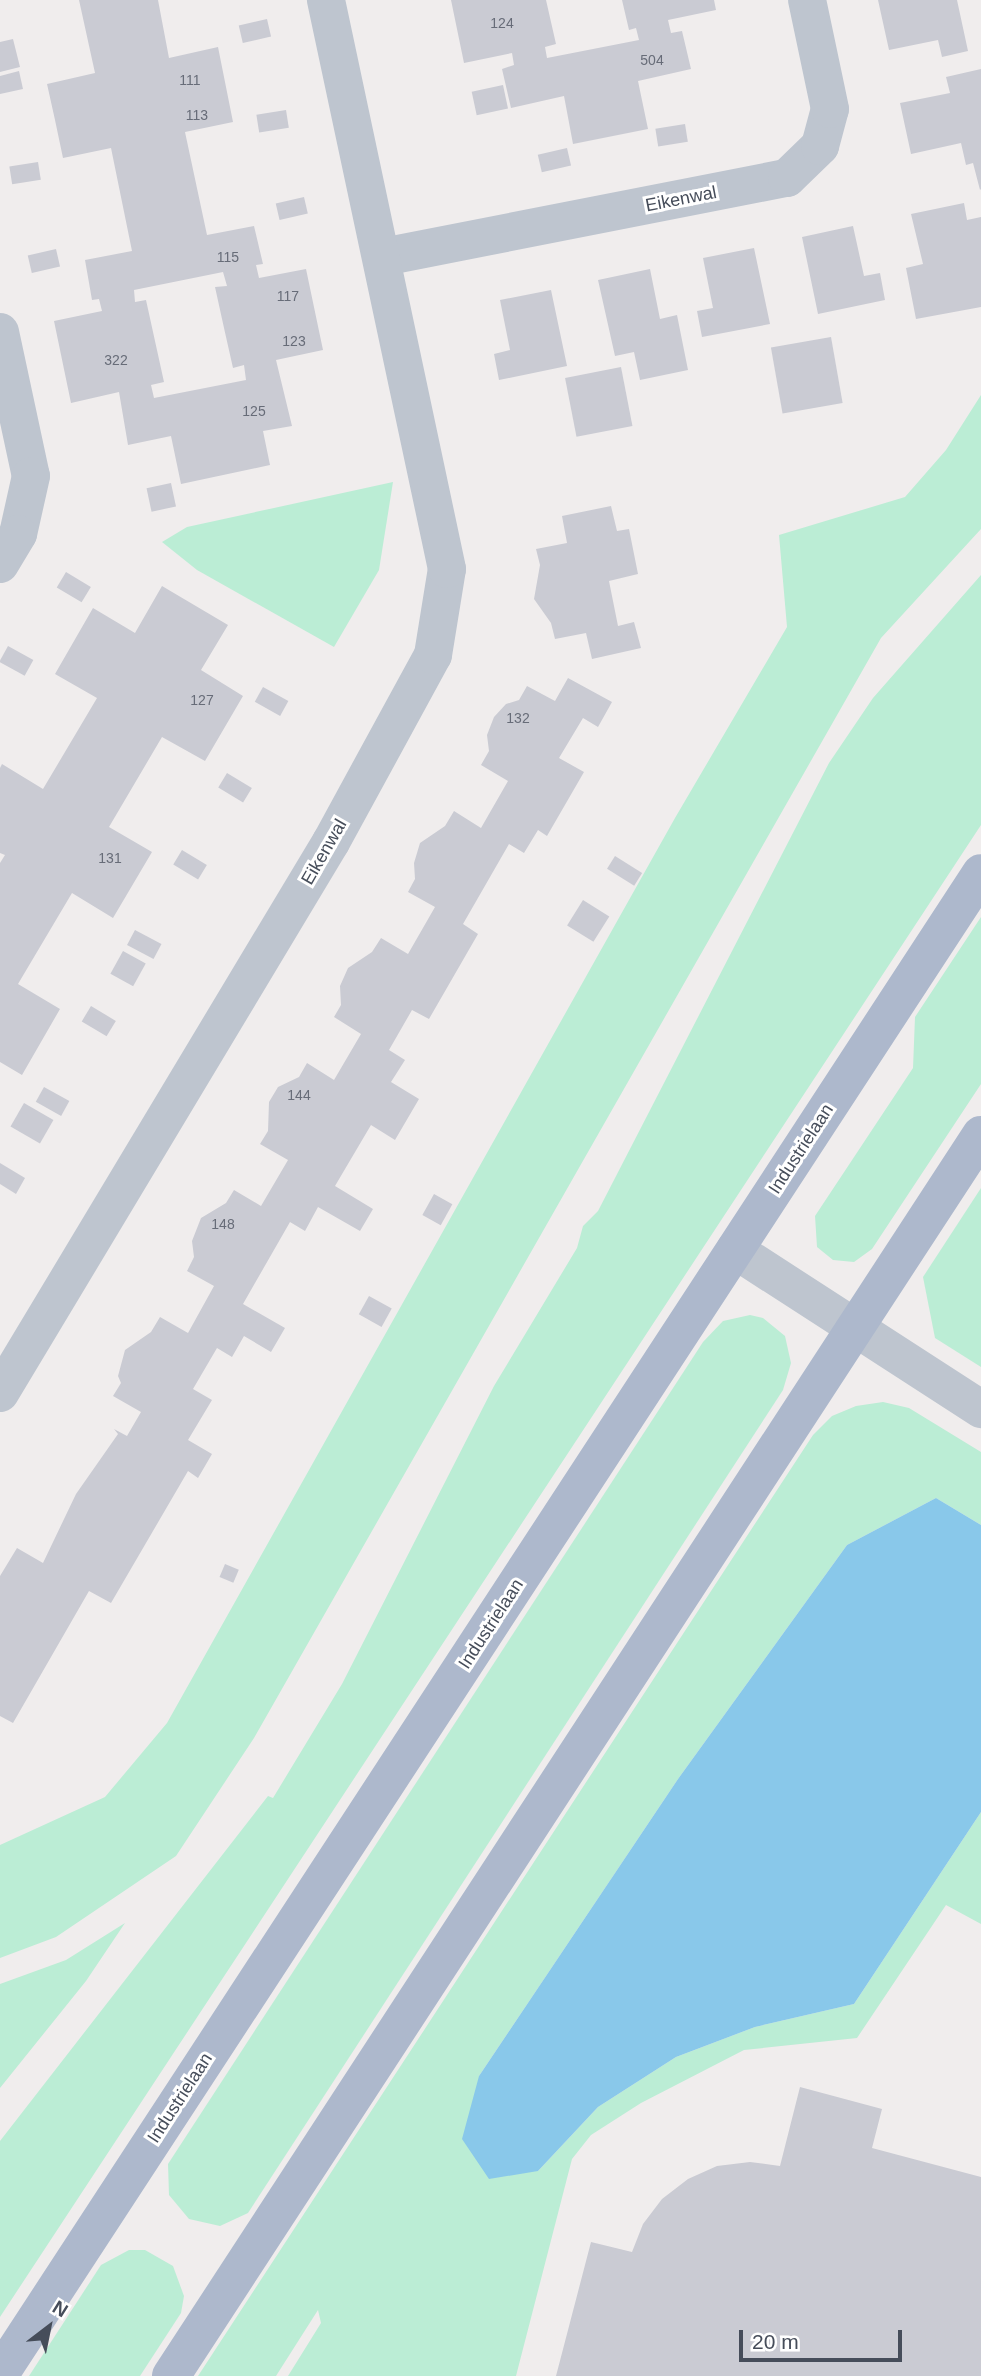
<!DOCTYPE html>
<html>
<head>
<meta charset="utf-8">
<style>
  body { margin:0 }
  #map { position:relative; width:981px; height:2376px; overflow:hidden; background:#f0eded; font-family:Arial,sans-serif }
  div>[style] { position:absolute }
  [style*='--x'] { left:calc(var(--x)*1px); top:calc(var(--y)*1px); width:calc(var(--w)*1px); rotate:calc(var(--a)*1deg) }
  .green>* { inset:0; background:#bbedd5 }
  .water>* { inset:0; background:#89c8ea }
  .building>* { inset:0; background:#cacbd3; transform-origin:0 0 }
  .minor>* { height:38px; margin:-19px; padding:0 19px; transform-origin:19px; border-radius:19px; background:#bec5cf }
  .major>* { height:38px; margin:-19px; padding:0 19px; transform-origin:19px; border-radius:19px; background:#adb8cc }
  span { translate:-50% -50%; white-space:nowrap; text-align:center; line-height:1.15; -webkit-text-stroke:6px #fff; paint-order:stroke }
  .number-label { font-size:14px; color:#676c78 }
  .number-label span { -webkit-text-stroke-width:0 }
  .street-label { font-size:18px; color:#464d5a }
  .north { position:absolute; left:14px; top:2292px; width:70px; height:70px; -webkit-text-stroke:5px #fff; paint-order:stroke; rotate:32deg; font-size:19px; font-weight:700; line-height:28px; text-align:center; color:#464d5a }
  .north::after { content:''; display:block; margin:auto; width:24px; height:32px; background:#464d5a; clip-path:polygon(50% 0,100% 100%,50% 72%,0 100%) }
  .scale { position:absolute; left:739px; top:2330px; width:163px; height:32px; box-sizing:border-box; border:4px solid #464d5a; border-top:0; padding-left:9px; font-size:21px; line-height:24px; white-space:nowrap; color:#464d5a; -webkit-text-stroke:5px #fff; paint-order:stroke }
</style>
</head>
<body>
<div id="map">
  <div class="green">
    <div style="clip-path:polygon(981px 395px,981px 529px,881px 638px,254px 1738px,176px 1856px,56px 1937px,0 1958px,0 1845px,105px 1797px,167px 1723px,675px 818px,787px 627px,779px 535px,905px 497px,946px 450px)"></div>
    <div style="clip-path:polygon(393px 482px,379px 570px,334px 647px,197px 570px,162px 542px,187px 527px)"></div>
    <div style="clip-path:polygon(981px 575px,981px 825px,0 2317px,0 2141px,268px 1796px,273px 1798px,342px 1684px,494px 1386px,577px 1248px,583px 1226px,598px 1211px,829px 763px,873px 698px)"></div>
    <div style="clip-path:polygon(981px 917px,981px 1084px,872px 1249px,854px 1262px,833px 1260px,817px 1247px,815px 1216px,913px 1068px,915px 1017px)"></div>
    <div style="clip-path:polygon(981px 1188px,981px 1367px,935px 1338px,923px 1277px)"></div>
    <div style="clip-path:polygon(750px 1315px,763px 1318px,785px 1336px,791px 1363px,783px 1390px,248px 2213px,220px 2226px,189px 2219px,169px 2195px,168px 2164px,703px 1342px,723px 1321px)"></div>
    <div style="clip-path:polygon(883px 1402px,909px 1408px,981px 1452px,981px 1525px,936px 1498px,847px 1545px,678px 1779px,479px 2076px,538px 2171px,598px 2107px,676px 2057px,755px 2027px,854px 2004px,981px 1812px,981px 1924px,946px 1905px,857px 2038px,744px 2050px,641px 2103px,591px 2135px,572px 2159px,516px 2376px,288px 2376px,321px 2323px,318px 2310px,276px 2376px,198px 2376px,813px 1435px,832px 1416px,856px 1406px)"></div>
    <div style="clip-path:polygon(125px 1923px,86px 1981px,0 2088px,0 1984px,66px 1960px)"></div>
    <div style="clip-path:polygon(129px 2250px,145px 2250px,173px 2266px,184px 2296px,181px 2313px,140px 2376px,29px 2376px,101px 2265px)"></div>
  </div>
  <div class="water">
    <div style="clip-path:polygon(936px 1498px,981px 1525px,981px 1812px,854px 2004px,755px 2027px,676px 2057px,598px 2107px,538px 2171px,489px 2179px,462px 2139px,479px 2076px,678px 1779px,847px 1545px)"></div>
  </div>
  <div class="building">
    <div style="clip-path:polygon(evenodd,79px 0,158px 0,169px 58px,218px 47px,233px 122px,185px 132px,207px 235px,254px 226px,263px 264px,256px 265px,259px 278px,306px 269px,323px 350px,276px 360px,292px 426px,263px 431px,270px 465px,181px 484px,171px 436px,128px 445px,119px 392px,71px 403px,54px 321px,102px 311px,99px 299px,92px 300px,85px 260px,132px 251px,111px 148px,63px 158px,55px 120px,47px 84px,95px 73px,79px 0,223px 272px,227px 286px,215px 287px,224px 328px,233px 368px,244px 365px,246px 380px,154px 398px,151px 385px,164px 382px,146px 300px,135px 302px,134px 290px,223px 272px)"></div>
    <div style="clip-path:polygon(451px 0,546px 0,556px 44px,545px 47px,547px 58px,639px 40px,636px 28px,629px 30px,622px 0,714px 0,716px 10px,668px 20px,671px 33px,682px 31px,691px 69px,638px 81px,648px 129px,573px 144px,564px 96px,511px 108px,502px 69px,514px 65px,512px 53px,464px 63px)"></div>
    <div style="clip-path:polygon(878px 0,957px 0,968px 51px,942px 57px,938px 40px,889px 50px)"></div>
    <div style="left:267px;top:19px;width:18px;height:29px;rotate:77deg"></div>
    <div style="clip-path:polygon(13px 39px,20px 67px,0 72px,0 42px)"></div>
    <div style="clip-path:polygon(981px 69px,981px 189px,980px 190px,973px 163px,966px 165px,961px 143px,911px 154px,900px 103px,950px 93px,946px 77px)"></div>
    <div style="clip-path:polygon(19px 71px,23px 89px,0 94px,0 76px)"></div>
    <div style="left:503px;top:85px;width:24px;height:32px;rotate:78deg"></div>
    <div style="left:286px;top:110px;width:18px;height:30px;rotate:81deg"></div>
    <div style="left:685px;top:124px;width:18px;height:30px;rotate:81deg"></div>
    <div style="left:567px;top:148px;width:18px;height:30px;rotate:77deg"></div>
    <div style="left:38px;top:162px;width:18px;height:29px;rotate:81deg"></div>
    <div style="left:304px;top:197px;width:17px;height:29px;rotate:77deg"></div>
    <div style="clip-path:polygon(964px 203px,967px 220px,981px 217px,981px 307px,916px 319px,906px 268px,923px 264px,911px 214px)"></div>
    <div style="clip-path:polygon(853px 226px,864px 276px,880px 273px,885px 300px,818px 314px,802px 237px)"></div>
    <div style="clip-path:polygon(754px 248px,770px 324px,702px 337px,697px 311px,713px 308px,703px 258px)"></div>
    <div style="left:56px;top:249px;width:18px;height:29px;rotate:77deg"></div>
    <div style="clip-path:polygon(650px 269px,660px 319px,677px 315px,688px 370px,640px 380px,634px 352px,615px 356px,598px 280px)"></div>
    <div style="clip-path:polygon(551px 290px,567px 366px,499px 380px,494px 354px,510px 350px,500px 300px)"></div>
    <div style="left:831px;top:337px;width:67px;height:61px;rotate:80deg"></div>
    <div style="left:621px;top:367px;width:60px;height:57px;rotate:79deg"></div>
    <div style="left:171px;top:483px;width:24px;height:25px;rotate:78deg"></div>
    <div style="clip-path:polygon(611px 506px,617px 531px,629px 529px,638px 574px,609px 581px,618px 626px,634px 622px,641px 648px,592px 659px,586px 633px,555px 639px,551px 623px,534px 599px,540px 565px,536px 549px,567px 543px,562px 516px)"></div>
    <div style="left:66px;top:572px;width:29px;height:18px;rotate:31deg"></div>
    <div style="clip-path:polygon(162px 586px,228px 625px,201px 670px,243px 696px,205px 761px,162px 737px,109px 827px,152px 852px,113px 918px,72px 893px,18px 984px,60px 1009px,22px 1075px,0 1062px,0 863px,5px 855px,0 853px,0 768px,2px 764px,43px 789px,97px 698px,55px 674px,93px 608px,135px 633px)"></div>
    <div style="left:8px;top:646px;width:29px;height:18px;rotate:29deg"></div>
    <div style="clip-path:polygon(568px 678px,612px 702px,598px 727px,583px 718px,559px 758px,584px 772px,547px 836px,538px 830px,524px 853px,509px 844px,463px 924px,478px 934px,429px 1019px,412px 1010px,389px 1050px,405px 1060px,391px 1082px,419px 1099px,395px 1140px,371px 1125px,335px 1186px,373px 1209px,360px 1231px,318px 1207px,305px 1231px,290px 1222px,243px 1304px,285px 1328px,271px 1352px,244px 1336px,232px 1357px,217px 1348px,193px 1389px,212px 1400px,188px 1440px,212px 1454px,198px 1478px,188px 1471px,111px 1603px,89px 1591px,13px 1723px,0 1716px,0 1576px,17px 1548px,43px 1563px,76px 1494px,118px 1434px,114px 1429px,127px 1436px,141px 1412px,113px 1396px,121px 1383px,118px 1376px,125px 1350px,151px 1332px,160px 1317px,188px 1333px,214px 1286px,187px 1271px,194px 1257px,192px 1241px,201px 1218px,226px 1203px,234px 1190px,261px 1206px,288px 1160px,260px 1144px,268px 1131px,269px 1102px,278px 1087px,299px 1077px,307px 1063px,334px 1080px,361px 1034px,334px 1017px,341px 1005px,340px 986px,348px 968px,372px 952px,381px 938px,408px 954px,435px 907px,408px 892px,415px 879px,414px 863px,420px 843px,445px 826px,454px 811px,481px 828px,508px 781px,481px 765px,489px 751px,487px 735px,494px 717px,506px 704px,519px 700px,527px 686px,555px 701px)"></div>
    <div style="left:263px;top:687px;width:29px;height:17px;rotate:29deg"></div>
    <div style="left:227px;top:773px;width:29px;height:17px;rotate:31deg"></div>
    <div style="left:182px;top:850px;width:29px;height:17px;rotate:31deg"></div>
    <div style="left:615px;top:856px;width:32px;height:15px;rotate:32deg"></div>
    <div style="left:583px;top:900px;width:31px;height:30px;rotate:32deg"></div>
    <div style="left:135px;top:930px;width:30px;height:17px;rotate:28deg"></div>
    <div style="left:123px;top:951px;width:26px;height:26px;rotate:29deg"></div>
    <div style="left:91px;top:1006px;width:29px;height:18px;rotate:31deg"></div>
    <div style="left:44px;top:1087px;width:29px;height:17px;rotate:29deg"></div>
    <div style="left:24px;top:1103px;width:34px;height:27px;rotate:30deg"></div>
    <div style="clip-path:polygon(0 1163px,25px 1178px,16px 1194px,0 1184px)"></div>
    <div style="left:434px;top:1194px;width:21px;height:24px;rotate:29deg"></div>
    <div style="left:369px;top:1296px;width:26px;height:21px;rotate:29deg"></div>
    <div style="left:225px;top:1564px;width:15px;height:14px;rotate:23deg"></div>
    <div style="clip-path:polygon(800px 2087px,882px 2109px,872px 2148px,981px 2177px,981px 2376px,556px 2376px,591px 2242px,632px 2252px,643px 2224px,662px 2199px,688px 2179px,717px 2166px,750px 2162px,780px 2166px)"></div>
  </div>
  <div class="minor">
    <div style="--x:383;--y:257;--w:412;--a:-11.1"></div>
    <div style="--x:787;--y:178;--w:46;--a:-44.1"></div>
    <div style="--x:820;--y:146;--w:38;--a:-75"></div>
    <div style="--x:830;--y:109;--w:111;--a:-101.9"></div>
    <div style="--x:0;--y:332;--w:147;--a:77.9"></div>
    <div style="--x:31;--y:476;--w:59;--a:102.6"></div>
    <div style="--x:18;--y:534;--w:35;--a:121"></div>
    <div style="--x:735;--y:1250;--w:293;--a:32.9"></div>
    <div style="--x:0;--y:1393;--w:643;--a:-59.01"></div>
    <div style="--x:331;--y:842;--w:213;--a:-61.4"></div>
    <div style="--x:433;--y:655;--w:87;--a:-80.8"></div>
    <div style="--x:447;--y:569;--w:582;--a:-102.01"></div>
  </div>
  <div class="major">
    <div style="--x:0;--y:2374;--w:1793;--a:-56.83"></div>
    <div style="--x:171;--y:2376;--w:1482;--a:-56.87"></div>
  </div>
  <div class="number-label">
    <span style="left:502px;top:23px">124</span>
    <span style="left:652px;top:60px">504</span>
    <span style="left:190px;top:80px">111</span>
    <span style="left:197px;top:115px">113</span>
    <span style="left:228px;top:257px">115</span>
    <span style="left:288px;top:296px">117</span>
    <span style="left:294px;top:341px">123</span>
    <span style="left:116px;top:360px">322</span>
    <span style="left:254px;top:411px">125</span>
    <span style="left:202px;top:700px">127</span>
    <span style="left:518px;top:718px">132</span>
    <span style="left:110px;top:858px">131</span>
    <span style="left:299px;top:1095px">144</span>
    <span style="left:223px;top:1224px">148</span>
  </div>
  <div class="street-label">
    <span style="left:681px;top:199px;rotate:-11deg">Eikenwal</span>
    <span style="left:324px;top:852px;rotate:-60deg">Eikenwal</span>
    <span style="left:801px;top:1149px;rotate:-57deg">Industrielaan</span>
    <span style="left:491px;top:1624px;rotate:-57deg">Industrielaan</span>
    <span style="left:180px;top:2098px;rotate:-57deg">Industrielaan</span>
  </div>
  <div class="north">N</div>
  <div class="scale">20 m</div>
</div>
</body>
</html>
